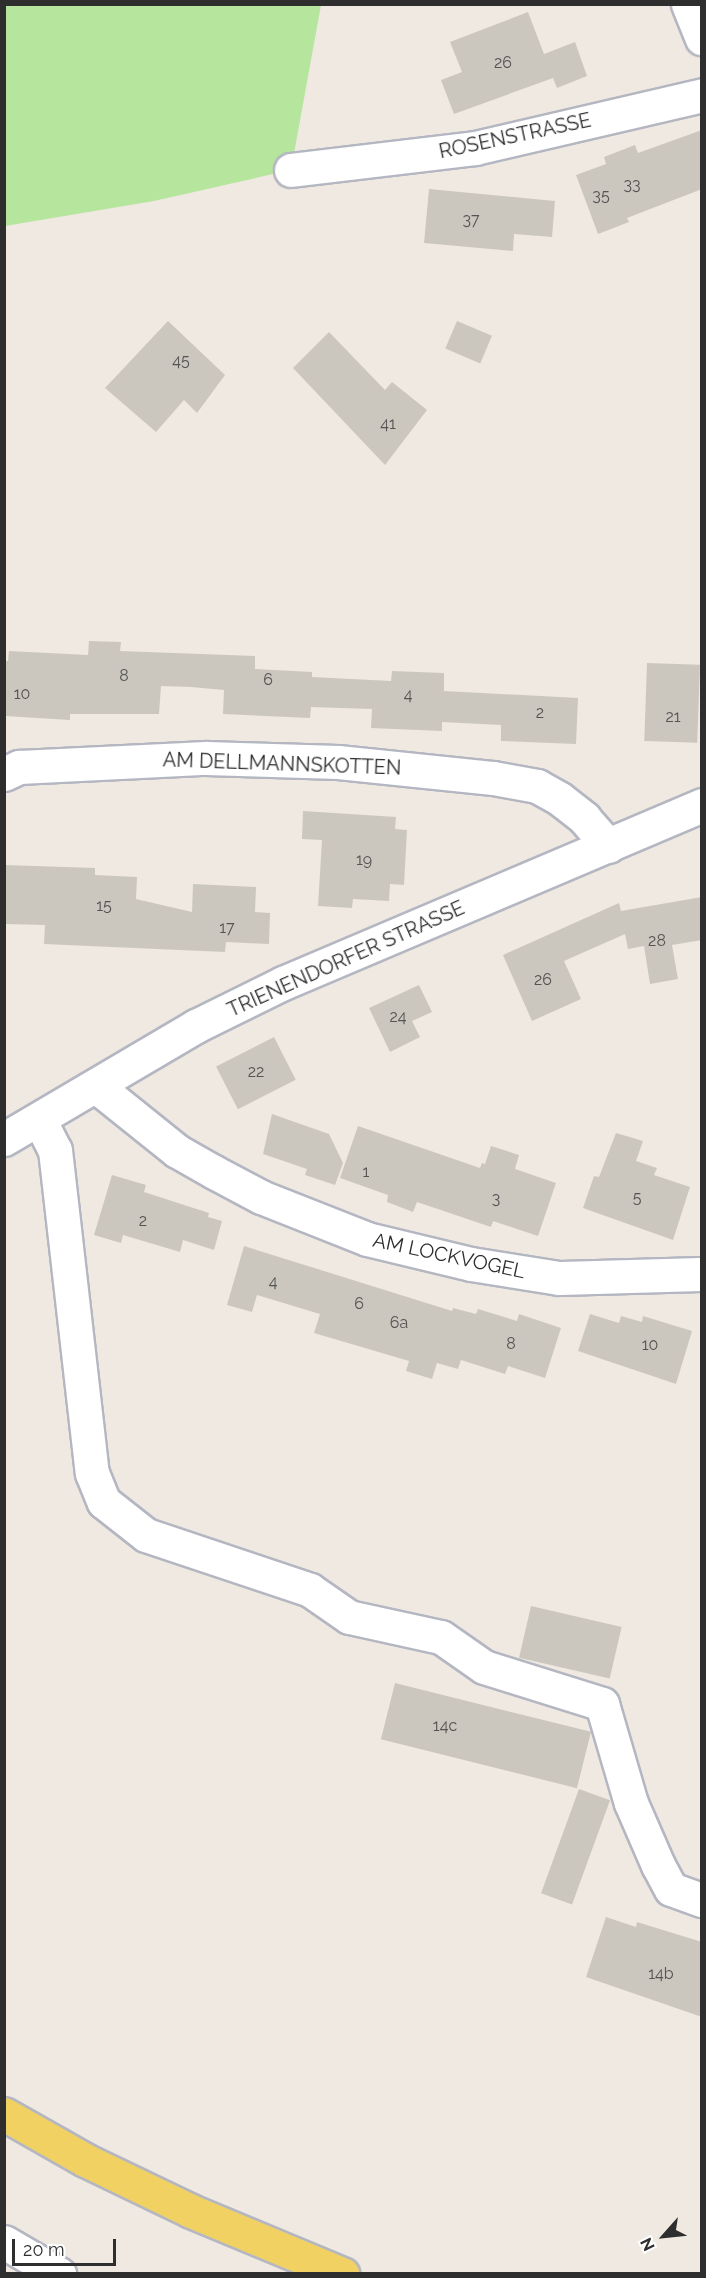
<!DOCTYPE html>
<html>
<head>
<meta charset="utf-8">
<style>
  body { margin:0 }
  #map { position:relative; width:706px; height:2278px; overflow:hidden; background:#efe9e1; font-family:Raleway,sans-serif }
  div>[style] { position:absolute }
  [style*='--x'] { left:calc(var(--x)*1px); top:calc(var(--y)*1px); width:calc(var(--w)*1px); rotate:calc(var(--a)*1deg) }
  .green>* { inset:0; background:#b6e59e }
  .building>* { inset:0; background:#cbc7bf; transform-origin:0 0 }
  .roads { filter:drop-shadow(2px 0 #b4b7c1) drop-shadow(-2px 0 #b4b7c1) drop-shadow(0 2px #b4b7c1) drop-shadow(0 -2px #b4b7c1) }
  .minor>* { height:33px; margin:-16.5px; padding:0 16.5px; transform-origin:16.5px; border-radius:16.5px; background:#fff }
  .major>* { height:33px; margin:-16.5px; padding:0 16.5px; transform-origin:16.5px; border-radius:16.5px; background:#f2d163 }
  span { translate:-50% -50%; white-space:nowrap; text-align:center; line-height:1.15; -webkit-text-stroke:4.5px #fff; paint-order:stroke }
  .number-label { font-size:16px; color:#555452 }
  .number-label span { -webkit-text-stroke-width:0 }
  .street-label { font-size:20px; color:#2e2e2e }
  .frame { position:absolute; inset:0; border:6px solid #2e2e2e; pointer-events:none }
  .north { position:absolute; left:634px; top:2206px; width:60px; height:60px; -webkit-text-stroke:4px #fff; paint-order:stroke; rotate:243deg; font-size:16px; font-weight:700; line-height:24px; text-align:center; color:#2e2e2e }
  .north::after { content:''; display:block; margin:auto; width:21px; height:27px; background:#2e2e2e; clip-path:polygon(50% 0,100% 100%,50% 72%,0 100%) }
  .scale { position:absolute; left:12px; top:2239px; width:104px; height:27px; box-sizing:border-box; border:3px solid #2e2e2e; border-top:0; padding-left:8px; font-size:18px; line-height:21px; white-space:nowrap; color:#2e2e2e; -webkit-text-stroke:4px #fff; paint-order:stroke }
</style>
</head>
<body>
<div id="map">
  <div class="green">
    <div style="clip-path:polygon(5px 5px,321px 5px,291px 170px,154px 201px,5px 226px)"></div>
  </div>
  <div class="building">
    <div style="clip-path:polygon(528px 12px,544px 54px,575px 42px,587px 76px,557px 88px,553px 78px,454px 114px,441px 80px,462px 72px,450px 42px)"></div>
    <div style="clip-path:polygon(702px 130px,702px 189px,627px 218px,629px 222px,598px 234px,576px 175px,606px 164px,604px 157px,635px 145px,638px 153px)"></div>
    <div style="clip-path:polygon(429px 189px,555px 201px,552px 237px,514px 234px,513px 251px,424px 243px)"></div>
    <div style="clip-path:polygon(168px 321px,225px 375px,197px 413px,184px 400px,156px 432px,105px 388px)"></div>
    <div style="left:457px;top:321px;width:38px;height:30px;rotate:23deg"></div>
    <div style="clip-path:polygon(329px 332px,385px 390px,392px 382px,427px 410px,385px 465px,293px 368px)"></div>
    <div style="clip-path:polygon(89px 641px,121px 642px,120px 651px,255px 656px,255px 669px,312px 672px,312px 677px,391px 681px,392px 671px,444px 673px,444px 691px,578px 698px,576px 744px,501px 741px,501px 725px,442px 722px,442px 731px,371px 728px,372px 709px,311px 707px,310px 718px,223px 714px,224px 690px,191px 687px,161px 686px,159px 714px,70px 714px,70px 720px,5px 716px,4px 661px,8px 661px,9px 651px,88px 655px)"></div>
    <div style="left:647px;top:663px;width:53px;height:78px;rotate:2deg"></div>
    <div style="clip-path:polygon(303px 811px,396px 817px,395px 829px,407px 830px,404px 885px,390px 884px,389px 901px,353px 899px,352px 908px,318px 906px,322px 840px,302px 839px)"></div>
    <div style="clip-path:polygon(4px 865px,95px 868px,95px 875px,137px 877px,136px 899px,192px 912px,193px 884px,256px 887px,255px 912px,270px 913px,269px 944px,226px 942px,225px 952px,44px 944px,45px 925px,4px 924px)"></div>
    <div style="clip-path:polygon(702px 897px,702px 940px,672px 945px,678px 979px,650px 984px,644px 946px,628px 949px,625px 934px,564px 961px,581px 999px,532px 1021px,503px 955px,619px 903px,621px 911px)"></div>
    <div style="clip-path:polygon(419px 985px,432px 1012px,412px 1021px,420px 1037px,390px 1052px,369px 1008px)"></div>
    <div style="left:274px;top:1037px;width:48px;height:65px;rotate:63deg"></div>
    <div style="clip-path:polygon(272px 1114px,329px 1134px,343px 1163px,335px 1185px,305px 1175px,307px 1169px,263px 1154px)"></div>
    <div style="clip-path:polygon(358px 1126px,480px 1168px,482px 1163px,485px 1164px,491px 1146px,519px 1155px,515px 1169px,556px 1183px,538px 1236px,493px 1221px,491px 1227px,417px 1202px,413px 1212px,387px 1202px,388px 1195px,340px 1178px)"></div>
    <div style="clip-path:polygon(616px 1133px,643px 1141px,636px 1161px,657px 1168px,654px 1175px,690px 1187px,673px 1240px,583px 1208px,594px 1176px,599px 1177px)"></div>
    <div style="clip-path:polygon(112px 1175px,146px 1185px,144px 1192px,209px 1213px,208px 1217px,222px 1221px,214px 1250px,183px 1240px,180px 1252px,123px 1235px,121px 1243px,94px 1235px)"></div>
    <div style="clip-path:polygon(244px 1246px,452px 1311px,453px 1308px,476px 1314px,478px 1309px,517px 1321px,519px 1314px,561px 1328px,545px 1378px,508px 1366px,505px 1374px,461px 1360px,458px 1369px,437px 1363px,432px 1379px,406px 1371px,409px 1361px,314px 1333px,320px 1314px,257px 1295px,252px 1312px,227px 1305px)"></div>
    <div style="clip-path:polygon(590px 1314px,619px 1323px,621px 1316px,642px 1322px,643px 1316px,692px 1331px,676px 1384px,578px 1351px)"></div>
    <div style="left:531px;top:1606px;width:93px;height:53px;rotate:13deg"></div>
    <div style="left:395px;top:1683px;width:202px;height:58px;rotate:14deg"></div>
    <div style="left:579px;top:1789px;width:33px;height:111px;rotate:20deg"></div>
    <div style="clip-path:polygon(606px 1917px,636px 1927px,637px 1922px,702px 1942px,702px 2017px,586px 1977px)"></div>
  </div>
  <div class="roads">
    <div class="minor">
      <div style="--x:688;--y:4;--w:37;--a:68"></div>
      <div style="--x:291;--y:170;--w:185;--a:-6.8"></div>
      <div style="--x:475;--y:148;--w:233;--a:-13.1"></div>
      <div style="--x:4;--y:774;--w:17;--a:-25"></div>
      <div style="--x:19;--y:767;--w:187;--a:-2.8"></div>
      <div style="--x:206;--y:758;--w:132;--a:1.7"></div>
      <div style="--x:338;--y:762;--w:156;--a:5.9"></div>
      <div style="--x:493;--y:778;--w:45;--a:10.3"></div>
      <div style="--x:537;--y:786;--w:26;--a:29"></div>
      <div style="--x:560;--y:799;--w:31;--a:38"></div>
      <div style="--x:584;--y:818;--w:37;--a:49"></div>
      <div style="--x:96;--y:1086;--w:104;--a:38.7"></div>
      <div style="--x:177;--y:1151;--w:43;--a:29.6"></div>
      <div style="--x:214;--y:1172;--w:53;--a:28"></div>
      <div style="--x:261;--y:1197;--w:114;--a:21.6"></div>
      <div style="--x:367;--y:1239;--w:107;--a:13.5"></div>
      <div style="--x:471;--y:1264;--w:89;--a:9"></div>
      <div style="--x:559;--y:1278;--w:143;--a:-1.6"></div>
      <div style="--x:39;--y:1119;--w:35;--a:63"></div>
      <div style="--x:55;--y:1150;--w:325;--a:83.5"></div>
      <div style="--x:92;--y:1473;--w:31;--a:68"></div>
      <div style="--x:104;--y:1502;--w:53;--a:38.2"></div>
      <div style="--x:146;--y:1535;--w:173;--a:18.5"></div>
      <div style="--x:310;--y:1590;--w:47;--a:34.7"></div>
      <div style="--x:349;--y:1617;--w:94;--a:12.3"></div>
      <div style="--x:441;--y:1637;--w:52;--a:34.9"></div>
      <div style="--x:484;--y:1667;--w:124;--a:17.4"></div>
      <div style="--x:602;--y:1704;--w:103;--a:73.7"></div>
      <div style="--x:631;--y:1803;--w:68;--a:66.5"></div>
      <div style="--x:658;--y:1865;--w:27;--a:62"></div>
      <div style="--x:671;--y:1889;--w:33;--a:20"></div>
      <div style="--x:4;--y:1139;--w:223;--a:-30.5"></div>
      <div style="--x:196;--y:1026;--w:97;--a:-26.3"></div>
      <div style="--x:283;--y:983;--w:455;--a:-23"></div>
      <div style="--x:4;--y:2242;--w:64;--a:30.2"></div>
    </div>
    <div class="major">
      <div style="--x:4;--y:2114;--w:93;--a:29.6"></div>
      <div style="--x:85;--y:2160;--w:118;--a:25.7"></div>
      <div style="--x:191;--y:2211;--w:164;--a:22.6"></div>
    </div>
  </div>
  <div class="number-label">
    <span style="left:503px;top:63px">26</span>
    <span style="left:632px;top:185px">33</span>
    <span style="left:601px;top:196px">35</span>
    <span style="left:471px;top:220px">37</span>
    <span style="left:181px;top:361px">45</span>
    <span style="left:388px;top:424px">41</span>
    <span style="left:124px;top:676px">8</span>
    <span style="left:268px;top:680px">6</span>
    <span style="left:22px;top:694px">10</span>
    <span style="left:408px;top:695px">4</span>
    <span style="left:540px;top:713px">2</span>
    <span style="left:673px;top:717px">21</span>
    <span style="left:364px;top:860px">19</span>
    <span style="left:104px;top:906px">15</span>
    <span style="left:227px;top:928px">17</span>
    <span style="left:657px;top:941px">28</span>
    <span style="left:543px;top:980px">26</span>
    <span style="left:398px;top:1017px">24</span>
    <span style="left:256px;top:1072px">22</span>
    <span style="left:366px;top:1172px">1</span>
    <span style="left:637px;top:1198px">5</span>
    <span style="left:496px;top:1199px">3</span>
    <span style="left:143px;top:1221px">2</span>
    <span style="left:273px;top:1282px">4</span>
    <span style="left:359px;top:1304px">6</span>
    <span style="left:399px;top:1323px">6a</span>
    <span style="left:511px;top:1344px">8</span>
    <span style="left:650px;top:1345px">10</span>
    <span style="left:445px;top:1726px">14c</span>
    <span style="left:661px;top:1974px">14b</span>
  </div>
  <div class="street-label">
    <span style="left:515px;top:136px;rotate:-12deg">ROSENSTRASSE</span>
    <span style="left:282px;top:764px;rotate:2deg">AM DELLMANNSKOTTEN</span>
    <span style="left:346px;top:959px;rotate:-24deg">TRIENENDORFER STRASSE</span>
    <span style="left:449px;top:1256px;rotate:12deg">AM LOCKVOGEL</span>
  </div>
  <div class="frame"></div>
  <div class="north">N</div>
  <div class="scale">20 m</div>
</div>
</body>
</html>
